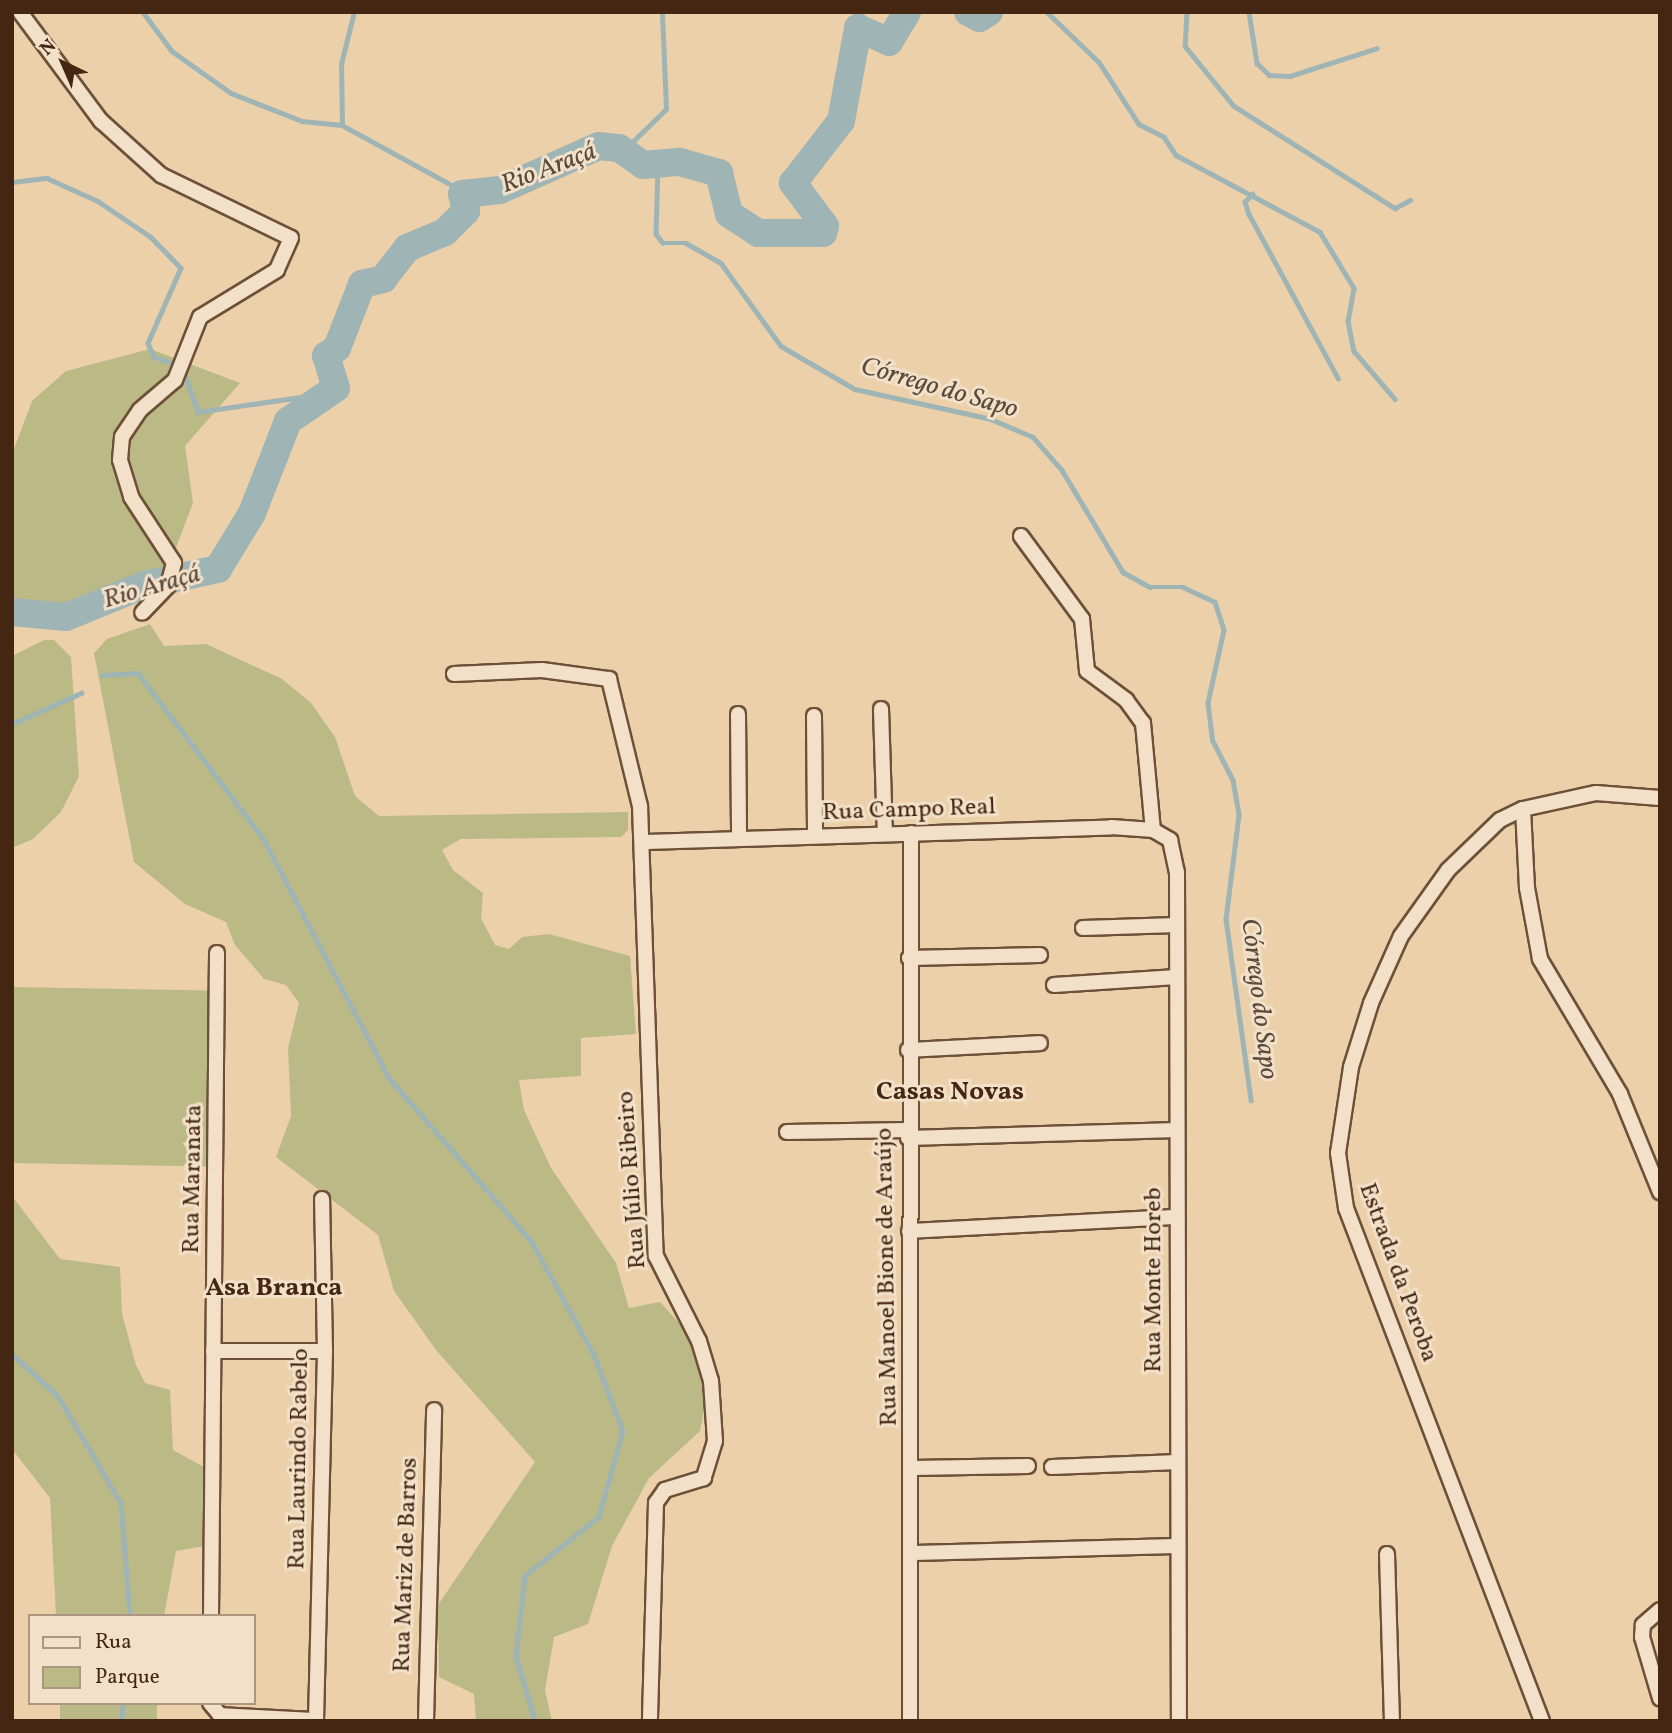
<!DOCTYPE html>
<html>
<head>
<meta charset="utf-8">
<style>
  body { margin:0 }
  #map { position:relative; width:1672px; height:1733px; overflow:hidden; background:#ebd0aa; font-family:Vollkorn,serif }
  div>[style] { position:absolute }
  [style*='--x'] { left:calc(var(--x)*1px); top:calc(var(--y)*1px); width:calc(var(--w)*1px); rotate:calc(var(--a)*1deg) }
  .green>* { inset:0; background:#bbba86; transform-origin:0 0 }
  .stream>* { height:4.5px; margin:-2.25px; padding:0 2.25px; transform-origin:2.25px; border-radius:2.25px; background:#9eb4b5 }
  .river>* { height:28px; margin:-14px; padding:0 14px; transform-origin:14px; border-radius:14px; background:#9eb4b5 }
  .roads { filter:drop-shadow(2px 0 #6e5038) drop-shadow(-2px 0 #6e5038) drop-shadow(0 2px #6e5038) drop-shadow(0 -2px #6e5038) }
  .street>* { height:14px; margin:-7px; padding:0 7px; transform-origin:7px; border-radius:7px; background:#f2e0c8 }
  span { translate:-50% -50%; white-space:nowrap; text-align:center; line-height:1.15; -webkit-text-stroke:6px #f2e0c8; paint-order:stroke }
  .street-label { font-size:24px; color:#442612 }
  .water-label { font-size:26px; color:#5a4a3b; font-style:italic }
  .neighbourhood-label { font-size:26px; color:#442612; font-weight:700 }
  .frame { position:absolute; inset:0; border:14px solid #442612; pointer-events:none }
  .legend { position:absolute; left:28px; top:1614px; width:228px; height:91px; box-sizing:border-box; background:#f2e0c8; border:2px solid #ac967f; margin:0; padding:9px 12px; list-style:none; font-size:21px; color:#442612 }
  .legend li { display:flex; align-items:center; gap:14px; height:35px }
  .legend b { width:35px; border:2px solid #ac967f }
  .north { position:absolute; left:28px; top:28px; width:70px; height:70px; -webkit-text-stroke:5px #f2e0c8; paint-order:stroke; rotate:316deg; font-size:19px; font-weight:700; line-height:28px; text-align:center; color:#442612 }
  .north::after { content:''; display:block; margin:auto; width:24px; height:32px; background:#442612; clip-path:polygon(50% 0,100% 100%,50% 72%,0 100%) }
</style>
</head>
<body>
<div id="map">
  <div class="green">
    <div style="clip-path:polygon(150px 349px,240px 383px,185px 446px,193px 503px,169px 566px,75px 620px,12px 626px,12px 454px,32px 401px,66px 371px)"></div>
    <div style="clip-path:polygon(150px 624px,164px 646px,206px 644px,282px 679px,311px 703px,335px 737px,355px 796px,379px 816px,628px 812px,628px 830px,621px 837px,461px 839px,442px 850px,453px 870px,483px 893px,481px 918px,495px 945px,509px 949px,522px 937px,549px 934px,630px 956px,636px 1034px,581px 1038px,581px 1076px,519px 1080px,524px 1110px,551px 1168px,616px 1263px,629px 1308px,660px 1302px,690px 1335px,701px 1369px,705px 1406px,700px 1431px,649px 1478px,612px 1546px,588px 1624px,554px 1637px,545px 1690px,552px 1721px,476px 1721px,474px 1694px,439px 1677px,438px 1605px,535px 1462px,436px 1350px,394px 1291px,378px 1235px,276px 1157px,291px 1116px,288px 1048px,299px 1003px,286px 985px,264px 979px,235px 945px,226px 922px,185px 904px,134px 862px,94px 653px,107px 639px)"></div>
    <div style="clip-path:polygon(44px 640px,54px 640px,71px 657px,79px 776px,61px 812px,33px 839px,12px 848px,12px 656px)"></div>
    <div style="left:12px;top:987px;width:198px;height:176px;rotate:1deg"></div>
    <div style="clip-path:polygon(12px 1196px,60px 1259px,120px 1267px,122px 1314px,136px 1365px,145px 1383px,170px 1390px,173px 1450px,204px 1467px,205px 1546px,176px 1551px,164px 1616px,56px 1616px,50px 1498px,12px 1449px)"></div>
    <div style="left:60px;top:1703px;width:97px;height:18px"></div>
  </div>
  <div class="stream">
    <div style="--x:143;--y:12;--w:49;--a:53.4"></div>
    <div style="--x:172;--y:51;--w:72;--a:35.4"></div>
    <div style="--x:231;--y:93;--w:76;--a:21.5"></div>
    <div style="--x:302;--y:121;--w:40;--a:5.7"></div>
    <div style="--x:342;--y:125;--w:141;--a:28.7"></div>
    <div style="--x:1047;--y:12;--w:72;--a:43.9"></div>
    <div style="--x:1099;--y:62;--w:74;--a:57.2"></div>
    <div style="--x:1139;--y:124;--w:28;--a:27"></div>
    <div style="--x:1164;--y:137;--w:22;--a:56"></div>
    <div style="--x:1176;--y:155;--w:163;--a:28.1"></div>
    <div style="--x:1320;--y:232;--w:66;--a:58.7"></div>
    <div style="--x:1354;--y:288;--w:34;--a:100"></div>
    <div style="--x:1348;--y:321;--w:31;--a:79"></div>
    <div style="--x:1354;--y:351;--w:63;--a:49.5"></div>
    <div style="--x:1187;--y:12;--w:34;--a:93"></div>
    <div style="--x:1185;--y:46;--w:77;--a:50.8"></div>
    <div style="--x:1234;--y:106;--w:191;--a:32.4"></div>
    <div style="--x:1395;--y:208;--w:17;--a:-28"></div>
    <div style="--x:1249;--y:12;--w:52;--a:81.1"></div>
    <div style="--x:1257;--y:63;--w:17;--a:45"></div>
    <div style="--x:1269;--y:75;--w:21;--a:3"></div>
    <div style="--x:1290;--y:76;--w:91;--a:-17.8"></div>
    <div style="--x:342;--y:125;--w:61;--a:-90.9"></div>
    <div style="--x:341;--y:64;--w:54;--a:-76"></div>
    <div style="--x:623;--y:151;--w:60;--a:-44.3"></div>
    <div style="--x:666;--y:109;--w:97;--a:-92.4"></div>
    <div style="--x:658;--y:164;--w:70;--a:91.6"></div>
    <div style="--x:656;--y:234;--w:11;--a:52"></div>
    <div style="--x:663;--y:243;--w:23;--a:0"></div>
    <div style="--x:686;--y:243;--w:40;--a:29.7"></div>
    <div style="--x:721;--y:263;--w:102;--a:54.1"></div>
    <div style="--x:781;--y:346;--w:86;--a:30.2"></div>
    <div style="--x:855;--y:389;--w:139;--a:12.4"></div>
    <div style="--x:991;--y:419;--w:46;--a:23.2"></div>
    <div style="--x:1033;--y:437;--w:44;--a:48.7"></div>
    <div style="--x:1062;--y:470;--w:119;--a:59.1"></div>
    <div style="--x:1123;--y:572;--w:31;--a:29"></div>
    <div style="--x:1150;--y:587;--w:33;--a:0"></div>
    <div style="--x:1183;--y:587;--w:35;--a:25"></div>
    <div style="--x:1215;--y:602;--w:29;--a:72"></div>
    <div style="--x:1224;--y:630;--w:75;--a:102.4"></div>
    <div style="--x:1208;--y:703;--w:38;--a:83"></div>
    <div style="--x:1213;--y:741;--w:44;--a:62.9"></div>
    <div style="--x:1233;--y:780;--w:36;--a:80"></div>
    <div style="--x:1239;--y:815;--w:105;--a:97.1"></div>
    <div style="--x:1226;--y:919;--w:183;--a:82.1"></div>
    <div style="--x:12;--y:182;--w:35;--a:-7"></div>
    <div style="--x:47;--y:178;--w:56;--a:24.3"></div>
    <div style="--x:98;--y:201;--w:64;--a:34.2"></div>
    <div style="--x:151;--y:237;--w:43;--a:45.9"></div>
    <div style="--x:181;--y:268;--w:82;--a:113.7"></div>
    <div style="--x:148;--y:343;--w:15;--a:67"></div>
    <div style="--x:154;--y:357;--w:29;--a:18"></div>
    <div style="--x:182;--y:366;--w:49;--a:70.8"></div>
    <div style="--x:198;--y:412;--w:131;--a:-8.3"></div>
    <div style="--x:1253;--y:194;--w:11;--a:135"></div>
    <div style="--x:1245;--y:202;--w:13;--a:72"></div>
    <div style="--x:1249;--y:214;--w:187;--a:61.5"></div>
    <div style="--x:102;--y:675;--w:36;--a:-3"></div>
    <div style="--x:138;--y:673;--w:207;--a:52.9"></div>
    <div style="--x:263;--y:838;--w:271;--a:62.3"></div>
    <div style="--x:389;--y:1078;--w:218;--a:48.9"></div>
    <div style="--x:532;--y:1242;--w:129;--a:61.2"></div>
    <div style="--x:594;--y:1355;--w:81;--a:69.1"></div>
    <div style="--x:623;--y:1431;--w:89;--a:105.6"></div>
    <div style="--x:599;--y:1517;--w:95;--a:141.4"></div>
    <div style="--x:525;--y:1576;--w:81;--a:96.4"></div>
    <div style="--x:516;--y:1656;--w:68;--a:73.7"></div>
    <div style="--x:12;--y:724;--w:76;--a:-24.2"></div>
    <div style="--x:12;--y:1354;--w:62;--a:42.4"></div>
    <div style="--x:58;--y:1396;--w:124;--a:59.5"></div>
    <div style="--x:121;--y:1503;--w:113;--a:85.4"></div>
    <div style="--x:121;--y:1721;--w:18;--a:-84"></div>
  </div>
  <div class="river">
    <div style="--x:968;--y:12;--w:13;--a:27"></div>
    <div style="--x:980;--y:18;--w:11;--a:-34"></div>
    <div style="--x:12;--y:612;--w:54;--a:5.3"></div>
    <div style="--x:66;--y:617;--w:84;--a:-22.3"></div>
    <div style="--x:144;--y:585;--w:76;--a:-12.2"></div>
    <div style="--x:218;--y:569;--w:66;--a:-58.7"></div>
    <div style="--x:252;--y:513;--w:99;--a:-68.6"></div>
    <div style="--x:288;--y:421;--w:58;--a:-34.5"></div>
    <div style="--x:336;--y:388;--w:34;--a:-107"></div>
    <div style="--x:326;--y:356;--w:14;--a:-36"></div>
    <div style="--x:337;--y:348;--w:69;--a:-68.7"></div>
    <div style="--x:362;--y:284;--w:22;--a:-13"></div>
    <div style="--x:383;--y:279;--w:39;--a:-52"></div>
    <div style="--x:407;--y:248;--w:41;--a:-22.8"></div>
    <div style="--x:445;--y:232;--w:30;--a:-45"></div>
    <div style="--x:466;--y:211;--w:17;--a:-103"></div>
    <div style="--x:462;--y:194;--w:38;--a:-6"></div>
    <div style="--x:500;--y:190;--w:108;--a:-24"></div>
    <div style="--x:599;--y:146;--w:20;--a:6"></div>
    <div style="--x:619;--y:148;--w:29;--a:35"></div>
    <div style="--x:643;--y:165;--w:37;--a:-5"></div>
    <div style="--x:680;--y:162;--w:41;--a:15.8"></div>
    <div style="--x:719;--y:173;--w:42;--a:76.3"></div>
    <div style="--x:729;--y:214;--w:35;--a:33"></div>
    <div style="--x:758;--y:233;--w:65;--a:0"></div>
    <div style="--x:823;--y:233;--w:7;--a:-74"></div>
    <div style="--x:825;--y:226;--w:54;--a:-126.7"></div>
    <div style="--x:793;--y:183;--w:78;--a:-52.3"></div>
    <div style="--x:841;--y:121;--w:95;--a:-79.6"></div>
    <div style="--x:858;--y:28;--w:34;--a:24"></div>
    <div style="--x:889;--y:42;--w:35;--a:-59"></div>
  </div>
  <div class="roads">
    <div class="street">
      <div style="--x:20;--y:12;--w:136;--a:53.4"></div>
      <div style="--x:101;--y:121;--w:81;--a:42"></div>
      <div style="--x:161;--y:175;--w:144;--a:25.9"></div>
      <div style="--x:291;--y:238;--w:35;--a:114"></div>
      <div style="--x:277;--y:270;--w:90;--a:148.6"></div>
      <div style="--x:200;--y:317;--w:68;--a:111.6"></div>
      <div style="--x:175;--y:380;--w:46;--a:139.4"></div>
      <div style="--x:140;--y:410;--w:32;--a:124"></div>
      <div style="--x:122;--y:437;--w:23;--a:95"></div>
      <div style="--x:120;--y:460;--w:39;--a:73"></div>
      <div style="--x:131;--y:497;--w:79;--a:56.9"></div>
      <div style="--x:174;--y:563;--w:24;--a:105"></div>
      <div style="--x:168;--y:586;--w:37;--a:134"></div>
      <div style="--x:1021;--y:536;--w:103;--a:53.7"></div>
      <div style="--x:1082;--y:619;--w:52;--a:84.5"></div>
      <div style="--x:1087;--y:671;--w:49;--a:36.6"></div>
      <div style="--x:1126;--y:700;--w:29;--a:54"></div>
      <div style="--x:1143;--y:723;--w:107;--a:84.7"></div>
      <div style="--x:454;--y:674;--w:88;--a:-2.6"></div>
      <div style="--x:542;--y:670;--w:68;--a:7.7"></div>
      <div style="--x:609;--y:679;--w:131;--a:76.3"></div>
      <div style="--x:640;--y:806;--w:450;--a:88"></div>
      <div style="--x:656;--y:1256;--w:95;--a:63.2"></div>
      <div style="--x:699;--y:1341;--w:42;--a:73.3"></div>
      <div style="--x:711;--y:1381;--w:60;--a:86.2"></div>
      <div style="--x:715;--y:1441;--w:39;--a:107"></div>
      <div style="--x:704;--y:1478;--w:41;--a:162.9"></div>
      <div style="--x:665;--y:1490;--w:16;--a:125"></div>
      <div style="--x:656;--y:1503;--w:218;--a:91.6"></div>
      <div style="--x:881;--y:709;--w:125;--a:88.2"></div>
      <div style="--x:738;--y:714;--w:125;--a:89.5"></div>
      <div style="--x:814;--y:716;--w:120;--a:89.5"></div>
      <div style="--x:1523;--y:809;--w:79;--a:87.1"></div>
      <div style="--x:1527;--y:888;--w:72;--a:79.6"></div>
      <div style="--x:1540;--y:959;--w:157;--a:59.3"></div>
      <div style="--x:1620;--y:1094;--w:106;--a:67.8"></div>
      <div style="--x:646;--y:842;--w:465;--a:-1.8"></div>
      <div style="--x:1111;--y:827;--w:42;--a:4.1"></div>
      <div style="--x:1153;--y:830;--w:20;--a:30"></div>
      <div style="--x:1170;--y:840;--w:33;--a:78"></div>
      <div style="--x:1177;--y:872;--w:849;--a:89.87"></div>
      <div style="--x:1083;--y:928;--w:94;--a:-1.8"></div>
      <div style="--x:909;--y:958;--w:131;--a:-1.3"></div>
      <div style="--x:1054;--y:985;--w:123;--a:-3.7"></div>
      <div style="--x:908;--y:1050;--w:132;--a:-3"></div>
      <div style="--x:787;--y:1132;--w:121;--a:-0.9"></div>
      <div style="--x:908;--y:1138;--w:269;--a:-1.7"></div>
      <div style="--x:909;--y:1231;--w:268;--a:-3"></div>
      <div style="--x:213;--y:1351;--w:112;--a:0"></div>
      <div style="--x:1052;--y:1467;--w:126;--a:-2.3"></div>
      <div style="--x:913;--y:1468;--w:115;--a:-1"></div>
      <div style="--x:912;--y:1553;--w:266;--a:-1.5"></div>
      <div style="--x:1387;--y:1554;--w:167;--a:88.3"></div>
      <div style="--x:1660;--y:1610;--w:23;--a:139"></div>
      <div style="--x:1643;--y:1625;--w:12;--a:95"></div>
      <div style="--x:1642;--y:1637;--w:64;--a:73.6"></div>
      <div style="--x:211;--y:1616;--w:663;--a:-89.48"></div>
      <div style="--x:210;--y:1703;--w:16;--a:50"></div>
      <div style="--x:220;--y:1715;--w:96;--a:3"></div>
      <div style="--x:316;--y:1721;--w:370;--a:-88.6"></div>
      <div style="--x:325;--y:1351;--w:152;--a:-91.1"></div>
      <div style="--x:426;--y:1721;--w:311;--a:-88.5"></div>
      <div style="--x:910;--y:1721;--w:888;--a:-89.94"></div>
      <div style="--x:1542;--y:1721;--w:549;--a:-110.91"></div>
      <div style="--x:1346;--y:1208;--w:56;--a:-98.3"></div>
      <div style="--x:1338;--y:1153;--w:87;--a:-81.4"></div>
      <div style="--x:1351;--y:1067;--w:67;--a:-72.6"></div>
      <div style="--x:1371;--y:1003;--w:73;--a:-65.9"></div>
      <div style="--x:1401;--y:936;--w:81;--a:-54.5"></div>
      <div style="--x:1448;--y:870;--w:72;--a:-43.9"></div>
      <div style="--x:1500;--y:820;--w:25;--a:-26"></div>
      <div style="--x:1523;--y:809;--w:75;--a:-12.4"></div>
      <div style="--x:1596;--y:793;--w:64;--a:4.5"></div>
    </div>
  </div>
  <div class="street-label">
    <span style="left:909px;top:811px;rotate:-2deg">Rua Campo Real</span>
    <span style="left:194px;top:1179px;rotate:-89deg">Rua Maranata</span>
    <span style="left:633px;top:1180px;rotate:-94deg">Rua Júlio Ribeiro</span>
    <span style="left:1397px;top:1273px;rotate:70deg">Estrada da Peroba</span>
    <span style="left:888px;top:1277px;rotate:-91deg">Rua Manoel Bione de Araújo</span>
    <span style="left:1155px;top:1280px;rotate:-90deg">Rua Monte Horeb</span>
    <span style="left:300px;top:1459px;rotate:-89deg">Rua Laurindo Rabelo</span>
    <span style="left:407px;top:1565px;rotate:-88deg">Rua Mariz de Barros</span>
  </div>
  <div class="water-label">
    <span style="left:549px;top:169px;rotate:-21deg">Rio Araçá</span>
    <span style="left:939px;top:389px;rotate:16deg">Córrego do Sapo</span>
    <span style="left:152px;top:588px;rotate:-16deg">Rio Araçá</span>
    <span style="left:1258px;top:999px;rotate:83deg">Córrego do Sapo</span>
  </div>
  <div class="neighbourhood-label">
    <span style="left:950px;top:1093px">Casas Novas</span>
    <span style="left:274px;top:1289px">Asa Branca</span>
  </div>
  <div class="frame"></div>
  <ul class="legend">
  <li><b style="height:9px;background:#f2e0c8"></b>Rua</li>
  <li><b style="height:19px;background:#bbba86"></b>Parque</li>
  </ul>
  <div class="north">N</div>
</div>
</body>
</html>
